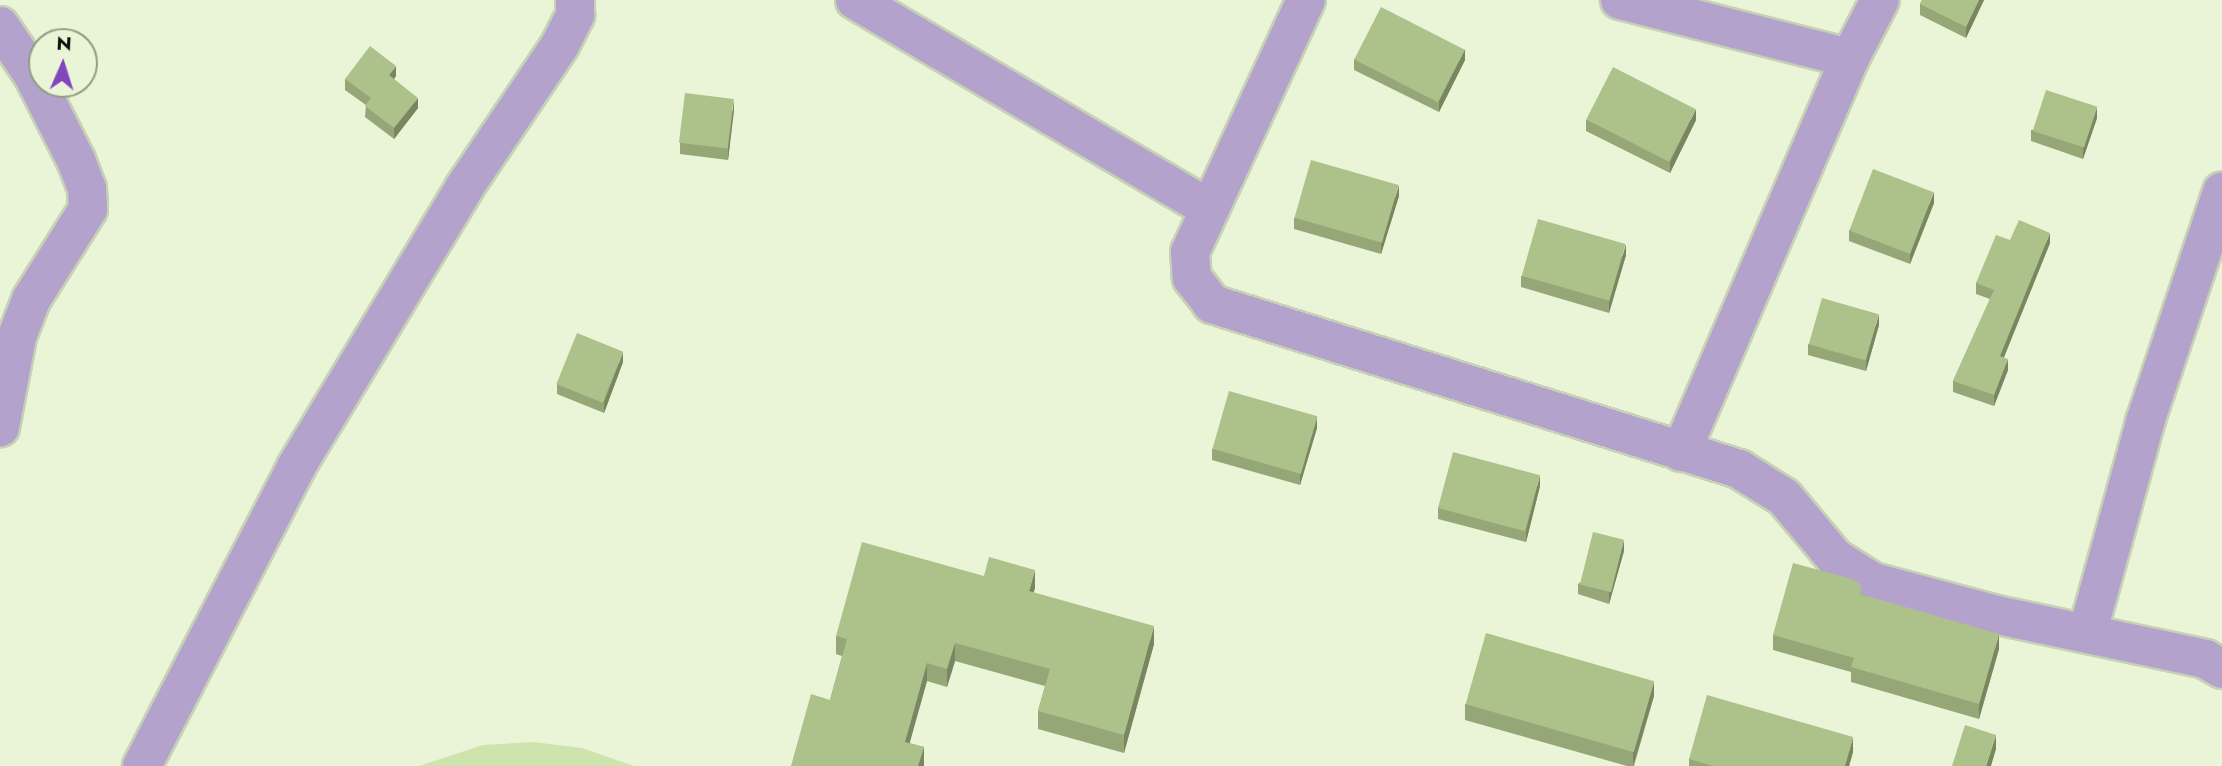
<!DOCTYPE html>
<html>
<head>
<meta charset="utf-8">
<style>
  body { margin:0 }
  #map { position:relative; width:2222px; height:766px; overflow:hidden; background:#e9f5d6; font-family:Jost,sans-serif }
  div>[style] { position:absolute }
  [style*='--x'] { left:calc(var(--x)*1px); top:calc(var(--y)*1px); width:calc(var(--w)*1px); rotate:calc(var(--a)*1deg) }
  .green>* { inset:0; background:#cfe3ae }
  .roads { filter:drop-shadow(2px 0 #c6d1b5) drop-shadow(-2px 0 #c6d1b5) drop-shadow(0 2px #c6d1b5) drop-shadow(0 -2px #c6d1b5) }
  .minor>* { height:38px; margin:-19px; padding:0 19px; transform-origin:19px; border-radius:19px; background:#b3a2cc }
  .wall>* { inset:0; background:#95a677 }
  .shaded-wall>* { inset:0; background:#798761 }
  .building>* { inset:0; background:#adc18a; transform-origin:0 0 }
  span { translate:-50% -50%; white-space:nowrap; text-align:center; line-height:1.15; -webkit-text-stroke:5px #e9f5d6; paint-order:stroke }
  .north { position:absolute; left:28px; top:28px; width:70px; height:70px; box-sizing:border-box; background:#e9f5d6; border:2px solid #929b84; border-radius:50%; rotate:3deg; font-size:19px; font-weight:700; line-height:28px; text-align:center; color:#0f1309 }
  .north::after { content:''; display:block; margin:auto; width:24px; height:32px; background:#8247bd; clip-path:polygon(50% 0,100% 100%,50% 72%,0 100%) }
</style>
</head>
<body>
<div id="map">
  <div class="green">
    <div style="clip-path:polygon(533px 742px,582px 748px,634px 766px,419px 766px,483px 745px)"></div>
  </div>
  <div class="roads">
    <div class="minor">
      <div style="--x:855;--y:0;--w:412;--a:30.5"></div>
      <div style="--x:1306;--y:0;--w:277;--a:114.7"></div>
      <div style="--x:1190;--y:252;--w:26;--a:86"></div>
      <div style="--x:1192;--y:278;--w:33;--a:52"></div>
      <div style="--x:1212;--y:304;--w:552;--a:17.38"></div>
      <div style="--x:1739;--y:469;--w:53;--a:31.9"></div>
      <div style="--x:1784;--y:497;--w:80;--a:50.1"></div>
      <div style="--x:1835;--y:558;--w:45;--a:32.3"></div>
      <div style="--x:1873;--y:582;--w:128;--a:14.9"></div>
      <div style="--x:1997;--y:615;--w:213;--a:11.9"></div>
      <div style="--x:2205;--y:659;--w:20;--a:30"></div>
      <div style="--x:1620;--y:0;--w:237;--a:14.2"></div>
      <div style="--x:0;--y:26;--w:59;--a:56"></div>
      <div style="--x:33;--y:75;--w:95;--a:63.2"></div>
      <div style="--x:76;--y:160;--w:31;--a:69"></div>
      <div style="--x:87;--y:189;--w:20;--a:87"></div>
      <div style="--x:88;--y:209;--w:107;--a:122.1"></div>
      <div style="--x:31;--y:300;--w:40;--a:111"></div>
      <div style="--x:17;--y:337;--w:92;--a:100.7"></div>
      <div style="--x:1681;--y:452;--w:429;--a:-66.8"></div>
      <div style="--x:1850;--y:58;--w:65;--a:-62.7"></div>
      <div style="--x:2088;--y:631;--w:217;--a:-74.7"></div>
      <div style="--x:2145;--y:422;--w:243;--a:-71.5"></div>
      <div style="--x:142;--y:766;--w:336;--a:-62.7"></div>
      <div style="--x:296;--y:467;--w:326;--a:-58.9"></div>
      <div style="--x:464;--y:188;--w:172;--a:-56.1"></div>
      <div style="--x:560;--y:45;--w:34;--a:-63"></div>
      <div style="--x:575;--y:15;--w:15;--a:-90"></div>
    </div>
  </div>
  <div class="wall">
    <div style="clip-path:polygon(1922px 0,1984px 0,1966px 38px,1920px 15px,1920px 4px)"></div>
    <div style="clip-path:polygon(1354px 59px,1465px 60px,1439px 112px,1354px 70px)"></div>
    <div style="clip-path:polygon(396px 76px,394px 79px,418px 108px,394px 139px,365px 117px,366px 105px,345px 90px,345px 79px)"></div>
    <div style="clip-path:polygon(734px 110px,728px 160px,680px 154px,680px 143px)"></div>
    <div style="clip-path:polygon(2097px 118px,2083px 159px,2031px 141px,2031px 130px)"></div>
    <div style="clip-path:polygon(1586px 120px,1696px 120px,1670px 173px,1586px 131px)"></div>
    <div style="clip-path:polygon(1399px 196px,1381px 254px,1294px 229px,1294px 218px)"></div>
    <div style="clip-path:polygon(1934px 203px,1910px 264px,1849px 241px,1849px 230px)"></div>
    <div style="clip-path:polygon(2010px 240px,2050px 243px,2004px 357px,2008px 370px,1994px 406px,1953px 392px,1953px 381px,1990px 299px,1976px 294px,1976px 283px)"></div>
    <div style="clip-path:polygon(1626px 255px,1609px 313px,1521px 287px,1521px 276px)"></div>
    <div style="clip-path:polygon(1879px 325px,1866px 371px,1808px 355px,1808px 344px)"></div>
    <div style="clip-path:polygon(623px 362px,604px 413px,557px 394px,557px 384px)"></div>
    <div style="clip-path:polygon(1317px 428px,1300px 485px,1212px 460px,1212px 449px)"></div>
    <div style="clip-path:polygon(1540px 486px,1526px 542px,1438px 519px,1438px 508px)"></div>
    <div style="clip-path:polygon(1624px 551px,1609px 604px,1578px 594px,1578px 584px)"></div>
    <div style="clip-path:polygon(1035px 588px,1033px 593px,1154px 644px,1124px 753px,1038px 729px,1038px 711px,1045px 686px,955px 661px,947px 687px,927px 681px,909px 743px,924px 747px,924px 766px,791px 766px,830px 700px,842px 656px,836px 654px,836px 636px)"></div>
    <div style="clip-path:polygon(1862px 594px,1999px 649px,1979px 719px,1851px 682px,1851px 672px,1773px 650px,1773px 635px)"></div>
    <div style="clip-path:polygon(1654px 696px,1634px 766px,1627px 766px,1465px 720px,1465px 704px)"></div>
    <div style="clip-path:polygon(1853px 752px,1849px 766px,1689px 766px,1689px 759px)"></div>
  </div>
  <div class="shaded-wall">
    <div style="clip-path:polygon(1979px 0,1984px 0,1966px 38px,1966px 27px)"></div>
    <div style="clip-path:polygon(1465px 49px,1465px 60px,1439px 112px,1439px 101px)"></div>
    <div style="clip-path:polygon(396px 66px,396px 76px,389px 86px,389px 75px)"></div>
    <div style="clip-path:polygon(418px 98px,418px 108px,394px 139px,394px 128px)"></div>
    <div style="clip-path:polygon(734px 99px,734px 110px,728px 160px,728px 149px)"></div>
    <div style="clip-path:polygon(2097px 107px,2097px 118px,2083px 159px,2083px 148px)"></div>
    <div style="clip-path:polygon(1696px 109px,1696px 120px,1670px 173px,1670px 162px)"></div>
    <div style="clip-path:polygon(1399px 185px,1399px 196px,1381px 254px,1381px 243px)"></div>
    <div style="clip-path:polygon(1934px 192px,1934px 203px,1910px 264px,1910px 253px)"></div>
    <div style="clip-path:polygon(2050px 233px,2050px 243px,2000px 367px,2000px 356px)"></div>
    <div style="clip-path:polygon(1626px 244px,1626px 255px,1609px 313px,1609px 302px)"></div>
    <div style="clip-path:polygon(1879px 314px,1879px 325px,1866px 371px,1866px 360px)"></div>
    <div style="clip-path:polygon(623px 352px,623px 362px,604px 413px,604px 402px)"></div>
    <div style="clip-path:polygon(2008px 359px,2008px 370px,1994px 406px,1994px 395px)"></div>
    <div style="clip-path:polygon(1317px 417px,1317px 428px,1300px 485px,1300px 474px)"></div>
    <div style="clip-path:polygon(1540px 475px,1540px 486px,1526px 542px,1526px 531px)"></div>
    <div style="clip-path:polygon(1624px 540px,1624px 551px,1609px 604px,1609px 593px)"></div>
    <div style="clip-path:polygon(1035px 570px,1035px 588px,1029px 610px,1029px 591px)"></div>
    <div style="clip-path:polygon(1154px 626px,1154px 644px,1124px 753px,1124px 735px)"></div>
    <div style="clip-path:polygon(1999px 634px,1999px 649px,1979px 719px,1979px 704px)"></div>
    <div style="clip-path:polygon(955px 643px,955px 661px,947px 687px,947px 669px)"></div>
    <div style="clip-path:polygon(927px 663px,927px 681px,905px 760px,905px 742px)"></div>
    <div style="clip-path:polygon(1654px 681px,1654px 696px,1633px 766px,1633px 753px)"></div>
    <div style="clip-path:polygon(1996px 735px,1996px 749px,1991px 766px,1986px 766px)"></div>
    <div style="clip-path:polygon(1853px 737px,1853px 752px,1849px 766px,1845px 766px)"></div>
    <div style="clip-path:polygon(924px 747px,924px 766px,918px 766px)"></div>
  </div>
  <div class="building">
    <div style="clip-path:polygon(1922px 0,1979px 0,1966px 27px,1920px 4px)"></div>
    <div style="left:1381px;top:7px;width:94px;height:59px;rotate:27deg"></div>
    <div style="clip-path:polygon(370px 46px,396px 66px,389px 75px,418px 98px,394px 128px,365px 106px,371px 98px,345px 79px)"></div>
    <div style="left:1613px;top:67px;width:93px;height:59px;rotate:27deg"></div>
    <div style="left:2046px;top:90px;width:54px;height:43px;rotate:18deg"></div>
    <div style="left:685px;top:93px;width:49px;height:50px;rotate:7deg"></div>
    <div style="left:1311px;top:160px;width:91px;height:60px;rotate:16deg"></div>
    <div style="left:1873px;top:169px;width:65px;height:66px;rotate:21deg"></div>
    <div style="left:1538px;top:219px;width:91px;height:59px;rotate:16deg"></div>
    <div style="clip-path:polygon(2019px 220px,2050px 233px,2000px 356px,2008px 359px,1994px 395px,1953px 381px,1994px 290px,1976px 283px,1996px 235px,2010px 240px)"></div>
    <div style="left:1822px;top:298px;width:59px;height:48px;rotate:16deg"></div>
    <div style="left:577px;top:333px;width:50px;height:55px;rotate:22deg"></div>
    <div style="left:1229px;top:391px;width:92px;height:60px;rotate:16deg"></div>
    <div style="left:1453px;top:452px;width:90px;height:58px;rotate:15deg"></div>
    <div style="left:1593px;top:532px;width:32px;height:54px;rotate:14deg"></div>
    <div style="clip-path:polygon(862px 542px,984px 576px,989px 557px,1035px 570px,1029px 591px,1154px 626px,1124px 735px,1038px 711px,1050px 669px,955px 643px,947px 669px,927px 663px,905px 742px,924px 747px,918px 766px,791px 766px,811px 694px,830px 700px,847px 639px,836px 636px)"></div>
    <div style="clip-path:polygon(1793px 563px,1852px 579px,1862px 586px,1860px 594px,1999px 634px,1979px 704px,1851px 667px,1854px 658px,1773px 635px)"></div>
    <div style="left:1486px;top:633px;width:175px;height:74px;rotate:16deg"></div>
    <div style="clip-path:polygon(1707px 695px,1853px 737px,1845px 766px,1713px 766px,1689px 759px)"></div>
    <div style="clip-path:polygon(1965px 725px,1996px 735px,1986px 766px,1952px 766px)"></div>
  </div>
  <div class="north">N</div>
</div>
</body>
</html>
